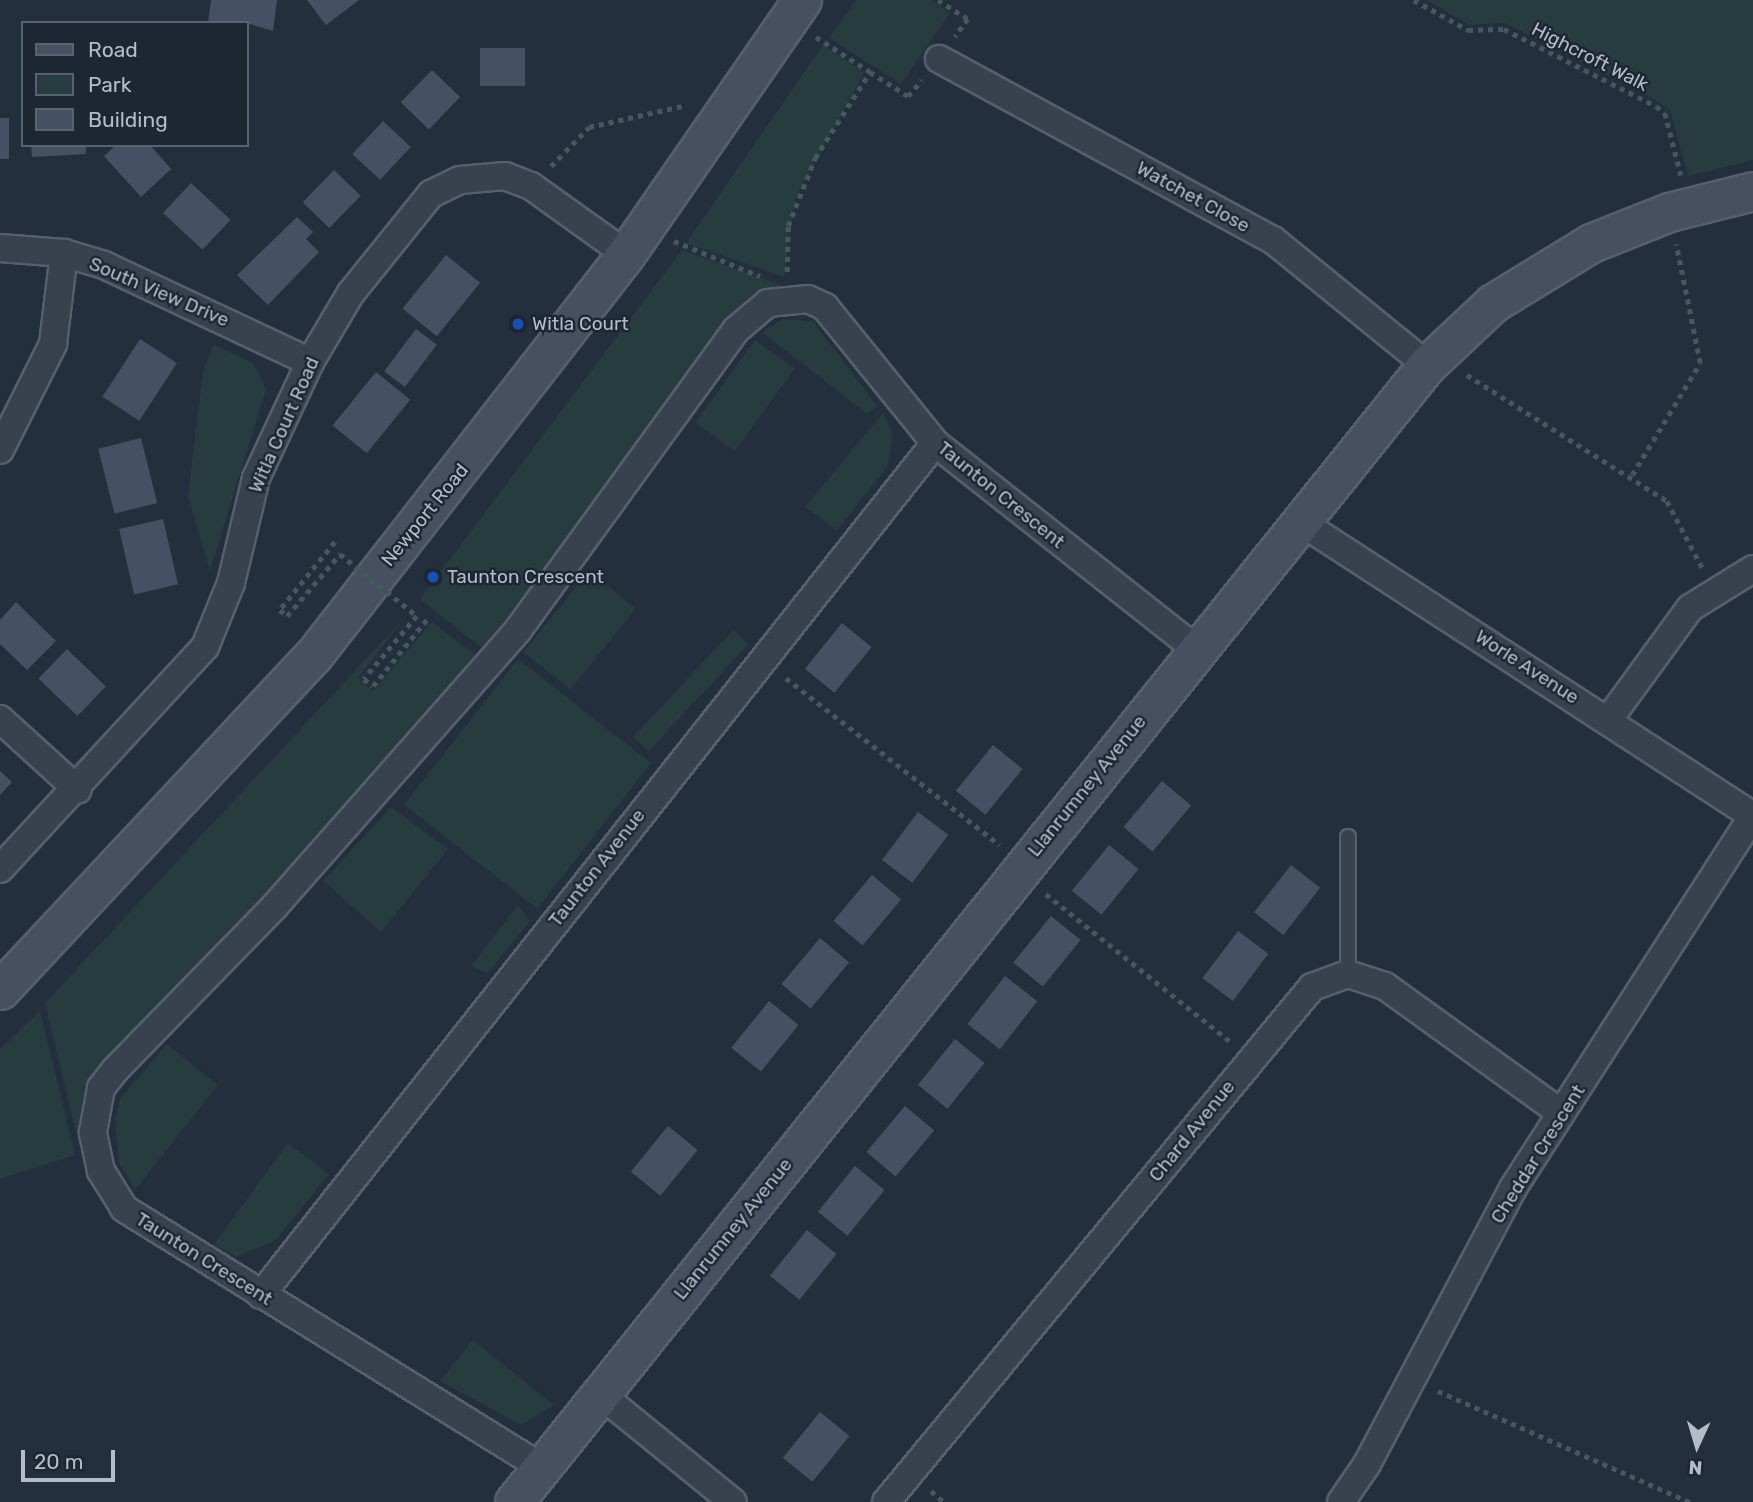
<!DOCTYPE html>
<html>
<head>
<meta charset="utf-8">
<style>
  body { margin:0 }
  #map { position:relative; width:1753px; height:1502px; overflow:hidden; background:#242f3e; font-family:Rubik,sans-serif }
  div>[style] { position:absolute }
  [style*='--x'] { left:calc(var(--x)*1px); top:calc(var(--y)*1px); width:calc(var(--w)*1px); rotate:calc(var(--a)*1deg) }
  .green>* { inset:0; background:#263c3f; transform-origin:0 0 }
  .building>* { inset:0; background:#455162; transform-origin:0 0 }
  .path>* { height:4.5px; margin-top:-2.25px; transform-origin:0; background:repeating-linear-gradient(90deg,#44595c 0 5px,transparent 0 10px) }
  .roads { filter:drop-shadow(2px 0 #565f6c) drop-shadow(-2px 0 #565f6c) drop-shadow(0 2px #565f6c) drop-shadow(0 -2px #565f6c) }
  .lane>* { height:14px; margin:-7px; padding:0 7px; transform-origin:7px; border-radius:7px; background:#38414e }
  .street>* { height:26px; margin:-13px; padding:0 13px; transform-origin:13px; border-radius:13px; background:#38414e }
  .secondary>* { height:37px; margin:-18.5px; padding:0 18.5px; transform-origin:18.5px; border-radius:18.5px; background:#465061 }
  .path-bridge>* { height:4.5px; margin-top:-2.25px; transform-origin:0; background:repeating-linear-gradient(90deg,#44595c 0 5px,transparent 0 10px) }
  .dots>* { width:19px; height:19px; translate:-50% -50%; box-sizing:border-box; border:4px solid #1d2633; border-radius:50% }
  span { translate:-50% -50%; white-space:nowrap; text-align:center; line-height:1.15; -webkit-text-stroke:5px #1d2633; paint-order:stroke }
  .street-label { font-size:19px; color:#b4bcc9 }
  .poi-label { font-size:19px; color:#b4bcc9 }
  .left { translate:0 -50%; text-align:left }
  .legend { position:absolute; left:21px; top:21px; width:228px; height:126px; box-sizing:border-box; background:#1d2633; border:2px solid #59626f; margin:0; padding:9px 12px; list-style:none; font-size:21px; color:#b4bcc9 }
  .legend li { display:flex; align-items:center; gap:14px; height:35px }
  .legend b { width:35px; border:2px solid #59626f }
  .north { position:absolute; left:1662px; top:1411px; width:70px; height:70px; -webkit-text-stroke:5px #1d2633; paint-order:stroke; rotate:184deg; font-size:19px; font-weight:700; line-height:28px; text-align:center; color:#b4bcc9 }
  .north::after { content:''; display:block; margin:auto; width:24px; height:32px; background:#b4bcc9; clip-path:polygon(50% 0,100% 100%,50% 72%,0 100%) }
  .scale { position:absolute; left:21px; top:1450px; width:94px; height:32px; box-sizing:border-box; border:4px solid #b4bcc9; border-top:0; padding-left:9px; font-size:21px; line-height:24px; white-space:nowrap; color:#b4bcc9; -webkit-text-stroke:5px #1d2633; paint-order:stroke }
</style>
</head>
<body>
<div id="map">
  <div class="green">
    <div style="clip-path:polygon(856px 0,931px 0,950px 13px,901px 84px,829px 38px)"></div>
    <div style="clip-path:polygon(1426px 0,1753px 0,1753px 160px,1688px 176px,1670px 110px,1657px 101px,1505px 23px,1470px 25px)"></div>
    <div style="clip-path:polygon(823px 45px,864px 73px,795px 199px,784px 277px,686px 243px)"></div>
    <div style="clip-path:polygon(682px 250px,781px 285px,729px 316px,692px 374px,483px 649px,420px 599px)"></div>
    <div style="clip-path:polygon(783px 319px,813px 321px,877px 406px,867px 414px,762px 332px)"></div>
    <div style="left:755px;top:340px;width:49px;height:102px;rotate:36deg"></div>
    <div style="clip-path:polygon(213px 344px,253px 363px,266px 389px,210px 571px,188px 496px,203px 372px)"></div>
    <div style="clip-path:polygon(883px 413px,893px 434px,888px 466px,837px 530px,805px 507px)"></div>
    <div style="left:589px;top:571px;width:60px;height:104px;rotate:39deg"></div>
    <div style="clip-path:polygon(407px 615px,358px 678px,373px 691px,432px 622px,478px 657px,362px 793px,122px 1044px,82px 1128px,80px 1148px,45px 1003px)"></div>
    <div style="left:733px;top:630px;width:21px;height:146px;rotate:43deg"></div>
    <div style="left:518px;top:659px;width:169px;height:185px;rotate:38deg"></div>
    <div style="clip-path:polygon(391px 807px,448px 849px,381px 932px,323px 881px)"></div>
    <div style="clip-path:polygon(518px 905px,530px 921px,488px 973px,471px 966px)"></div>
    <div style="clip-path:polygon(40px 1011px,75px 1155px,0 1179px,0 1049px)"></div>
    <div style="clip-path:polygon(167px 1044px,218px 1085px,135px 1190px,119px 1163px,115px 1119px,121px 1097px)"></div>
    <div style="clip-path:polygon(288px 1143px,329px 1174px,276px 1240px,236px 1257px,214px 1244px)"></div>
    <div style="clip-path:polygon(473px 1340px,554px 1405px,521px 1425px,440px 1381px)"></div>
  </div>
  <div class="building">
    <div style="clip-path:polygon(211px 0,277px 0,273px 31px,247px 23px,208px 23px)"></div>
    <div style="clip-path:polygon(307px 0,359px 0,326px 25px)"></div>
    <div style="left:480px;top:48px;width:45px;height:38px"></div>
    <div style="left:432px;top:70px;width:39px;height:45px;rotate:44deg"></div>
    <div style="left:0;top:118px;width:9px;height:41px"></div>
    <div style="left:383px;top:121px;width:38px;height:45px;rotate:43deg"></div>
    <div style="clip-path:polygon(31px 145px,86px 145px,86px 154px,32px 157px)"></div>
    <div style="clip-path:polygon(116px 145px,150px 145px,171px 169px,141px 197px,104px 156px)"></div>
    <div style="left:334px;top:170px;width:37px;height:45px;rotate:44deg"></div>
    <div style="left:191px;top:183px;width:54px;height:41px;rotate:43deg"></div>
    <div style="clip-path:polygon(297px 217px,313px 232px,306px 239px,319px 252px,268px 305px,237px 275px)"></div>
    <div style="left:446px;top:255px;width:44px;height:69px;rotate:39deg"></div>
    <div style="left:416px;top:329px;width:26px;height:53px;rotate:37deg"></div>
    <div style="left:140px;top:339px;width:44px;height:69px;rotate:33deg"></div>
    <div style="left:376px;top:372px;width:44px;height:69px;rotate:39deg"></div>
    <div style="left:141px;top:438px;width:67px;height:44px;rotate:76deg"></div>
    <div style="left:163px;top:519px;width:67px;height:45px;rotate:77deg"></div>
    <div style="clip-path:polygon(16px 602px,56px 641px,27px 670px,0 644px,0 620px)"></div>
    <div style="left:842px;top:623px;width:38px;height:59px;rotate:39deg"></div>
    <div style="left:67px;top:649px;width:54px;height:41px;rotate:44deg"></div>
    <div style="left:993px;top:745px;width:38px;height:59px;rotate:39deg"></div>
    <div style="clip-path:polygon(0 771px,12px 782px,0 795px)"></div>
    <div style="left:1162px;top:781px;width:38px;height:60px;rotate:40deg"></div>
    <div style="left:918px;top:812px;width:38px;height:60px;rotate:37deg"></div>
    <div style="left:1109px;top:845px;width:38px;height:59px;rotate:39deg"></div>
    <div style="left:1291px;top:865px;width:37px;height:60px;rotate:38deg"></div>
    <div style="left:872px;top:875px;width:38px;height:60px;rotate:40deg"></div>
    <div style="left:1051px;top:916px;width:38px;height:60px;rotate:39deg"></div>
    <div style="left:1238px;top:931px;width:38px;height:59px;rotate:37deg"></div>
    <div style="left:820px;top:938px;width:38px;height:60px;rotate:40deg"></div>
    <div style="left:1005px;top:976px;width:41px;height:61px;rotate:38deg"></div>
    <div style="left:769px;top:1001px;width:38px;height:60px;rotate:39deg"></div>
    <div style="left:955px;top:1039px;width:38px;height:59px;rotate:39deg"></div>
    <div style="left:905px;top:1106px;width:38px;height:60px;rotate:40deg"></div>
    <div style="left:668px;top:1126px;width:38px;height:59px;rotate:39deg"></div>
    <div style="left:855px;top:1166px;width:38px;height:59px;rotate:39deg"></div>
    <div style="left:807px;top:1230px;width:38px;height:59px;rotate:39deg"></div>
    <div style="left:820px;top:1412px;width:38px;height:59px;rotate:39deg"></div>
  </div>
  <div class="path">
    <div style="--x:938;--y:0;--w:36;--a:32"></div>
    <div style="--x:968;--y:19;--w:22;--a:126"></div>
    <div style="--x:1414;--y:0;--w:62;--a:29.1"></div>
    <div style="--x:1468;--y:30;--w:36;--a:-2"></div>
    <div style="--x:1504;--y:29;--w:170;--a:26.9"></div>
    <div style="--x:1656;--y:106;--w:11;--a:38"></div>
    <div style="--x:1665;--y:113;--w:64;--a:75.5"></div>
    <div style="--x:816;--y:37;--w:64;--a:32.9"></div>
    <div style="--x:551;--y:166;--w:54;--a:-45.7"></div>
    <div style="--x:589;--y:127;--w:100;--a:-12.7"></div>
    <div style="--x:674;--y:241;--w:93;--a:22.1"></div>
    <div style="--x:787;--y:272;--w:46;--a:-88.8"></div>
    <div style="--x:788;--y:226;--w:73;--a:-68.3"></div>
    <div style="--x:815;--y:158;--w:102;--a:-57.4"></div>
    <div style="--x:870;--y:72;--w:45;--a:32.3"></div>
    <div style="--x:908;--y:96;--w:21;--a:-49"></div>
    <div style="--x:1467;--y:375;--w:236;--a:32.2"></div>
    <div style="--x:1667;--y:501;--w:77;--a:62.1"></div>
    <div style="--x:1632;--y:475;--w:131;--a:-58.7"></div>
    <div style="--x:1700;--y:363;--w:121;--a:-101.4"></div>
    <div style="--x:786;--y:678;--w:271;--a:38"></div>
    <div style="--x:1046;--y:894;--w:237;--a:38.7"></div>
    <div style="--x:1438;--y:1391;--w:275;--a:23.8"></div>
    <div style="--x:931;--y:1491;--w:17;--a:40"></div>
  </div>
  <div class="roads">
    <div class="lane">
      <div style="--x:1348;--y:974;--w:137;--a:-90"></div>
    </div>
    <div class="street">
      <div style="--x:939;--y:59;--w:380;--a:28.5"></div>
      <div style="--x:1273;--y:240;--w:198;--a:39.1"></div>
      <div style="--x:0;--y:248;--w:64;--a:4.5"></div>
      <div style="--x:64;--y:253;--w:42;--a:16.7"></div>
      <div style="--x:104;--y:265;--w:228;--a:25.2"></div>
      <div style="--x:0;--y:450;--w:119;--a:-63.4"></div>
      <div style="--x:53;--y:344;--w:92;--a:-83.1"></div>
      <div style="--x:1299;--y:521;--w:541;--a:33.01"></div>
      <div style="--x:0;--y:719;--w:105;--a:42.3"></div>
      <div style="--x:1609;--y:719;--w:137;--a:-53.9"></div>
      <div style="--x:1690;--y:608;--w:74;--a:-31.8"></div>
      <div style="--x:0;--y:869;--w:302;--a:-47.3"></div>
      <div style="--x:205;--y:647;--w:69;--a:-67.9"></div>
      <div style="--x:231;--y:583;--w:108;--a:-76.6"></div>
      <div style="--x:256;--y:478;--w:128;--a:-65"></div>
      <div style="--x:310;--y:362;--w:80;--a:-59.3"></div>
      <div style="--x:351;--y:293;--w:127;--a:-51.1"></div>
      <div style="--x:431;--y:194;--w:32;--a:-26"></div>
      <div style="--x:460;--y:180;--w:45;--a:-5.1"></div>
      <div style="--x:505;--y:176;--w:28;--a:21"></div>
      <div style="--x:531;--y:186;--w:117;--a:35.6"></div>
      <div style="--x:261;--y:1295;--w:1086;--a:-51.65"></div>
      <div style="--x:600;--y:1394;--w:171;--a:39.1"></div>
      <div style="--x:541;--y:1467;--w:491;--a:-148.2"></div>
      <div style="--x:124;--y:1208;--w:44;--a:-121.9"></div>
      <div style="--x:101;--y:1171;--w:40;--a:-102"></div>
      <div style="--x:93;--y:1132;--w:45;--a:-79.7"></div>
      <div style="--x:101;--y:1088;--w:23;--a:-52"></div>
      <div style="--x:115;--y:1070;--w:228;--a:-45.7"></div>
      <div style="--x:274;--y:907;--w:369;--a:-48.6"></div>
      <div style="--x:518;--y:630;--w:371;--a:-54"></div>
      <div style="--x:736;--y:330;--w:42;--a:-40.2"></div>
      <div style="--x:768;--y:303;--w:40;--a:-5.7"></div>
      <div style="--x:808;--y:299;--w:19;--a:25"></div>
      <div style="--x:825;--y:307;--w:175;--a:51"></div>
      <div style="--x:935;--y:443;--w:334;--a:38.3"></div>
      <div style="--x:886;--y:1502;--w:668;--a:-50.4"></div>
      <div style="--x:1312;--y:987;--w:38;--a:-20"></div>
      <div style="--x:1348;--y:974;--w:39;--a:18"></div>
      <div style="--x:1385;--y:986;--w:216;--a:35.8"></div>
      <div style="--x:1341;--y:1502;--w:46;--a:-55.6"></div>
      <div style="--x:1367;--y:1464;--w:312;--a:-62.1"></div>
      <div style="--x:1513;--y:1188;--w:443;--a:-57.2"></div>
    </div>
    <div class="secondary">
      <div style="--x:0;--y:990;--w:458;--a:-46.9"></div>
      <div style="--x:313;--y:656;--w:509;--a:-52.1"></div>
      <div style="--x:626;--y:254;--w:309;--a:-55.3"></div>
      <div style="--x:514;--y:1502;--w:1458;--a:-51.24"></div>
      <div style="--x:1427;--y:365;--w:91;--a:-43.2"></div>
      <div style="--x:1493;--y:303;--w:115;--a:-31.5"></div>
      <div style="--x:1591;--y:243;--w:84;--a:-21.7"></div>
      <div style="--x:1669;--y:212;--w:87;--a:-14"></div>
    </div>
  </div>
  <div class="path-bridge">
    <div style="--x:335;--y:542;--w:87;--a:129"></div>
    <div style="--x:280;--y:610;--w:9;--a:41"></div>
    <div style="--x:287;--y:616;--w:82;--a:-49.5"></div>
    <div style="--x:340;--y:554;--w:99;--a:38.8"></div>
    <div style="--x:417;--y:616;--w:82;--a:130.1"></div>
    <div style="--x:364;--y:679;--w:11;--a:38"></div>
    <div style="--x:373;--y:686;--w:87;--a:-51"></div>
  </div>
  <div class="dots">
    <div style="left:518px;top:324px;background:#1a4fb4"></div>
    <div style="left:433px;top:577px;background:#1a4fb4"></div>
  </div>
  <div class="street-label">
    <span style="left:1590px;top:57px;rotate:27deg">Highcroft Walk</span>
    <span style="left:1193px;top:197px;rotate:29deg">Watchet Close</span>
    <span style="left:159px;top:292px;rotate:23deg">South View Drive</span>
    <span style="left:284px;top:425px;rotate:-66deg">Witla Court Road</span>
    <span style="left:1001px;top:495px;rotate:39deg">Taunton Crescent</span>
    <span style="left:425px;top:515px;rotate:-51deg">Newport Road</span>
    <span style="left:1527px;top:667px;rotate:33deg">Worle Avenue</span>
    <span style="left:1087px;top:786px;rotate:-51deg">Llanrumney Avenue</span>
    <span style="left:597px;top:868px;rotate:-52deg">Taunton Avenue</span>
    <span style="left:1192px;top:1131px;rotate:-51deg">Chard Avenue</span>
    <span style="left:1538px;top:1154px;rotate:-58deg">Cheddar Crescent</span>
    <span style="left:733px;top:1229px;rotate:-51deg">Llanrumney Avenue</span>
    <span style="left:204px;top:1259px;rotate:32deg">Taunton Crescent</span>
  </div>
  <div class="poi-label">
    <span class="left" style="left:532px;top:324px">Witla Court</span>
    <span class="left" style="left:447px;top:577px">Taunton Crescent</span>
  </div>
  <ul class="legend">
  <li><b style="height:9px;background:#465061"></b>Road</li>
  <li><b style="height:19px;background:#263c3f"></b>Park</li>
  <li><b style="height:19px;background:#455162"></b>Building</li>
  </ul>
  <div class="north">N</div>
  <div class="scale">20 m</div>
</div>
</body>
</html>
